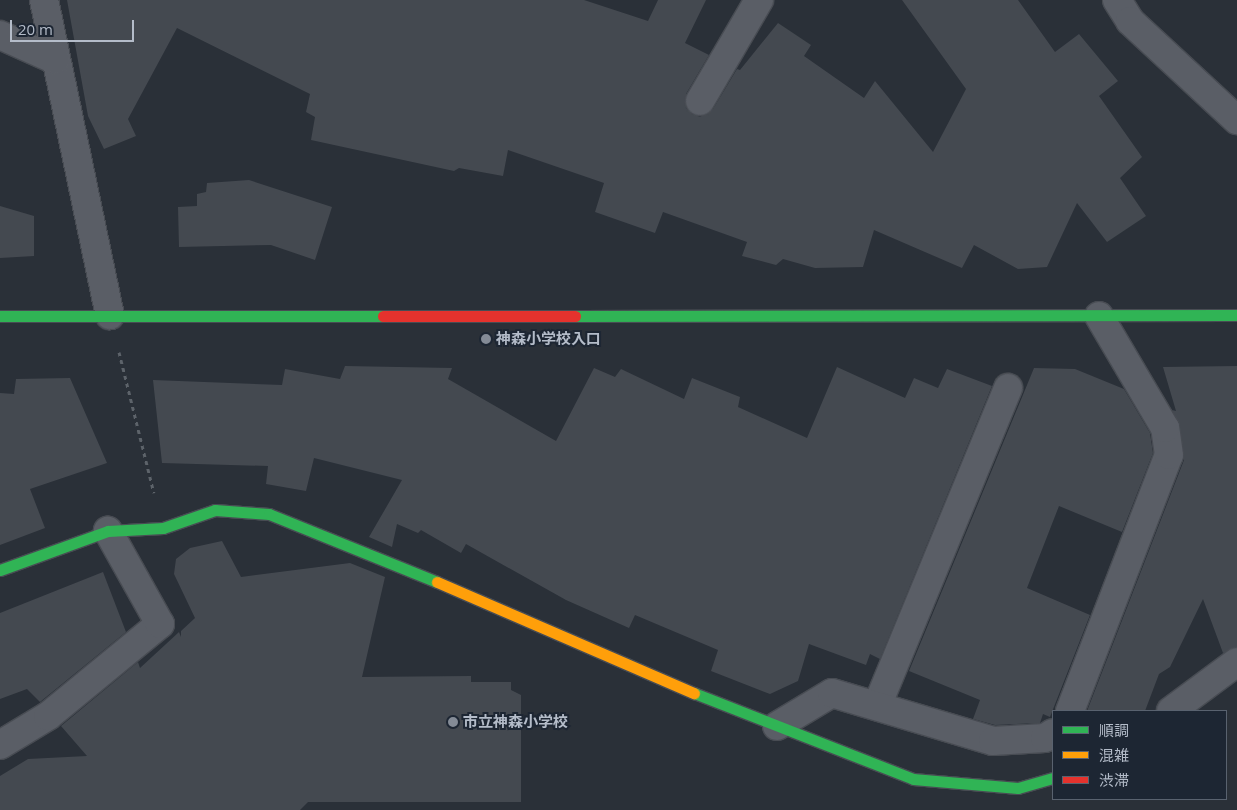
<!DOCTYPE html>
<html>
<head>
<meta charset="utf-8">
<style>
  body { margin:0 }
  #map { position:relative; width:1237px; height:810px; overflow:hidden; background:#2a3038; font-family:"Open Sans","Noto Sans JP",sans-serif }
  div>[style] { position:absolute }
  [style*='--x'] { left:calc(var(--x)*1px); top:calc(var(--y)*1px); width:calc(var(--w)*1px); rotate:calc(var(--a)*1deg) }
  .building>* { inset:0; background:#444950 }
  .path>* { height:3px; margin-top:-1.5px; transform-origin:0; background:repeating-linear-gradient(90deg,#5d636a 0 4px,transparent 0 8px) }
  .roads { filter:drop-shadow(1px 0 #484c53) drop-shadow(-1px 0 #484c53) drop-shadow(0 1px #484c53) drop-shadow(0 -1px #484c53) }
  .street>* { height:28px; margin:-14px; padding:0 14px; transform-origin:14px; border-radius:14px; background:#5a5e66 }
  .fast>* { height:11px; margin:-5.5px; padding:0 5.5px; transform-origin:5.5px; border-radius:5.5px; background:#30b455 }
  .slow>* { height:11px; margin:-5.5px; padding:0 5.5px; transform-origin:5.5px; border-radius:5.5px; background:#ff9f0a }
  .jam>* { height:11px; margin:-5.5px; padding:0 5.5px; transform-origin:5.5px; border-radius:5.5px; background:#e5322d }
  .dots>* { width:14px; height:14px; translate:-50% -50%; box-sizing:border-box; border:2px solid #1d2633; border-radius:50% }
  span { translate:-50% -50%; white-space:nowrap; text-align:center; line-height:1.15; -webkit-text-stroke:4px #1d2633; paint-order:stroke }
  .poi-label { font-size:15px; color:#b4bcc9; font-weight:700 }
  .left { translate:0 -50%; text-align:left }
  .legend { position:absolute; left:1052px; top:710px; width:175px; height:90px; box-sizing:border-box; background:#1d2633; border:1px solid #59626f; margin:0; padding:6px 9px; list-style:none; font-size:15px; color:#b4bcc9 }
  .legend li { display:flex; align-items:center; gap:10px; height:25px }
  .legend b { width:25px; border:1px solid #59626f }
  .scale { position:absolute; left:10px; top:20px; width:124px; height:22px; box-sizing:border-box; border:2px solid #b4bcc9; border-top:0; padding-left:6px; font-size:15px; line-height:18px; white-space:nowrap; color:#b4bcc9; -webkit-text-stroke:4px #1d2633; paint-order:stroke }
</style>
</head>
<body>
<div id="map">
  <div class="building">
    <div style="clip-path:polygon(67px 0,584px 0,648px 21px,658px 0,706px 0,685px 43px,709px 55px,686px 94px,686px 108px,692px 114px,700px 117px,713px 109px,737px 69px,740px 70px,778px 23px,811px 45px,804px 56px,864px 98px,875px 81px,933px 152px,966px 89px,902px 0,1018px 0,1055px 52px,1079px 34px,1118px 81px,1099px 96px,1142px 157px,1120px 178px,1146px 216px,1107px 242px,1077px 203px,1047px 267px,1018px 269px,974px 245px,962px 268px,874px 230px,863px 267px,815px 268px,783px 259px,776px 265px,742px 256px,747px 242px,663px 212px,655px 233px,595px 212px,604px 183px,508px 150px,503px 176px,459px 168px,454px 171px,311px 140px,315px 117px,306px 112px,310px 94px,177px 28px,128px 119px,136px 136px,104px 149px,88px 116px)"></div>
    <div style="clip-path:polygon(249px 180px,332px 207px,315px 260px,271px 245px,179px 247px,178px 207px,197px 206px,197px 194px,206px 192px,207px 183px)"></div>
    <div style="clip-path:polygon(0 206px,34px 216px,34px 256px,0 258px)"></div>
    <div style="clip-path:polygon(345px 366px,452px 368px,448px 379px,556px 441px,594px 368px,615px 377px,621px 369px,684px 399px,692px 378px,740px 397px,738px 407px,807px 438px,837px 367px,905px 398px,914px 378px,938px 388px,947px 369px,992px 386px,880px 659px,870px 654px,866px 665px,809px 644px,798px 681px,770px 694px,711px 671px,718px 650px,635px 615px,629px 628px,566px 600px,466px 544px,461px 553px,421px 530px,418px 533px,397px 524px,392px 547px,369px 537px,402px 480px,314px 458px,306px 491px,266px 484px,268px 466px,162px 463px,153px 380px,282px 385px,285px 369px,340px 379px)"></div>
    <div style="clip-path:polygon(1237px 366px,1237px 647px,1223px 653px,1203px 599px,1170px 667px,1159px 674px,1145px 711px,1087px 711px,1184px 460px,1180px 426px,1172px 410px,1176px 411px,1163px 367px)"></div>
    <div style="clip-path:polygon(1034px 368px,1075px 369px,1124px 389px,1150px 433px,1153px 453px,1122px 532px,1059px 506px,1027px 588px,1090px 615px,1050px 717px,1043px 714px,1040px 723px,995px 725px,973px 719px,980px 700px,909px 671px)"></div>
    <div style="clip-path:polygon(70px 378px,107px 463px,30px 489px,45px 528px,0 545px,0 393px,14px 394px,16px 379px)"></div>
    <div style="clip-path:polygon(222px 541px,241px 577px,350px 563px,385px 577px,362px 677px,471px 676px,471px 682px,511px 682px,511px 690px,521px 695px,521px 802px,308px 802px,300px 810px,0 810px,0 776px,28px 759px,87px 756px,61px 726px,138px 662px,140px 668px,179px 632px,181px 637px,181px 631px,195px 618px,174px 574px,176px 559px,190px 548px)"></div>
    <div style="clip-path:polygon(103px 572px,126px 632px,40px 702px,27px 689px,0 699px,0 613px)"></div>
  </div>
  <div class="path">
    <div style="--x:119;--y:352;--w:145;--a:76.1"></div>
  </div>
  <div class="roads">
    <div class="street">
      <div style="--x:44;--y:0;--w:322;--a:78.2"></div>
      <div style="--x:1117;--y:0;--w:25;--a:58"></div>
      <div style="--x:1130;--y:21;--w:146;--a:42.8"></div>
      <div style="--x:0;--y:35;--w:61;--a:24.1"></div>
      <div style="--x:700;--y:101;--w:117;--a:-59.7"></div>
      <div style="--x:877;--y:706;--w:344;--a:-67.6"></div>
      <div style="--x:1070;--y:711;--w:274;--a:-68.9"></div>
      <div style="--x:1169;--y:455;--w:27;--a:-98"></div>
      <div style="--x:1165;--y:428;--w:130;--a:-120.5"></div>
      <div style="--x:1171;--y:711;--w:82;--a:-36.6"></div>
      <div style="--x:777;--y:726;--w:64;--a:-31"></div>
      <div style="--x:832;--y:693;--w:168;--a:16.6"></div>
      <div style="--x:993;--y:741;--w:52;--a:-3.3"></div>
      <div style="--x:1045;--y:738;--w:9;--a:-32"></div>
      <div style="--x:0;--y:745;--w:56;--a:-31.1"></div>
      <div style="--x:48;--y:716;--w:145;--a:-39.4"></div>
      <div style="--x:160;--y:624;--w:107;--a:-119.2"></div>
    </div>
    <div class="fast">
      <div style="--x:0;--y:316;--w:383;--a:0"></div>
      <div style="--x:575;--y:316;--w:662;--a:-0.09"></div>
      <div style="--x:0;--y:570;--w:115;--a:-19.9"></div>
      <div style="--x:108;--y:531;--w:55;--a:-3.1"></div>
      <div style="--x:163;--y:528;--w:55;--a:-19.1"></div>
      <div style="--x:215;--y:510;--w:54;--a:4.2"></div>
      <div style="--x:269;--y:514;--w:181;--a:22"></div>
      <div style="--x:694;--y:693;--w:235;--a:21.4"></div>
      <div style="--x:913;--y:779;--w:105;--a:4.9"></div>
      <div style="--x:1018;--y:788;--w:36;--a:-16"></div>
    </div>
    <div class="slow">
      <div style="--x:437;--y:582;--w:280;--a:23.4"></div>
    </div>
    <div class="jam">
      <div style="--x:383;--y:316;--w:192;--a:0"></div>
    </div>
  </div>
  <div class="dots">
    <div style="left:486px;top:339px;background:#848b96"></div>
    <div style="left:453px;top:722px;background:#848b96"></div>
  </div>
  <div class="poi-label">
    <span class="left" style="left:496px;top:339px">神森小学校入口</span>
    <span class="left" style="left:463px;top:722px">市立神森小学校</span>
  </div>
  <ul class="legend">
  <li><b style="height:6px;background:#30b455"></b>順調</li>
  <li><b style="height:6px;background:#ff9f0a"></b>混雑</li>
  <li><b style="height:6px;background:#e5322d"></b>渋滞</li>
  </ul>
  <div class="scale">20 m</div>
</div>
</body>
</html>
